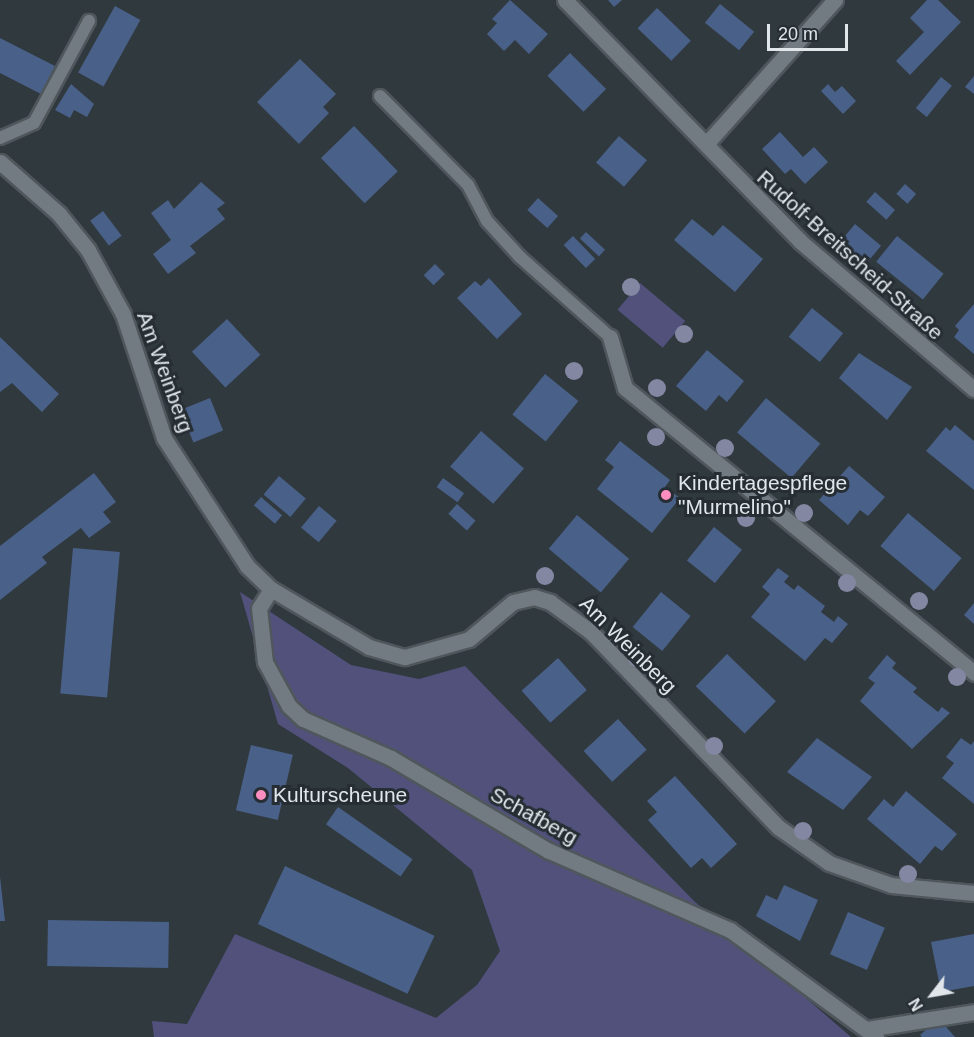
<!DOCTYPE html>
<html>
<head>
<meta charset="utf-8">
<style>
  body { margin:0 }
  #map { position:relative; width:974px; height:1037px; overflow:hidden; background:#30393e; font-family:Helvetica,sans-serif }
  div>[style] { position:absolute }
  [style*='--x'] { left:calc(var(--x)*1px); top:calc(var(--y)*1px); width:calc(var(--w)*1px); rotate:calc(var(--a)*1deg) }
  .green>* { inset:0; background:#52517c; transform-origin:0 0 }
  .building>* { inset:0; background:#496088; transform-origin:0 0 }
  .roads { filter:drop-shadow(2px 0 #50575c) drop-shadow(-2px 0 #50575c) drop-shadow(0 2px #50575c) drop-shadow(0 -2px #50575c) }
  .service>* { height:12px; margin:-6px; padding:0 6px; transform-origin:6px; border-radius:6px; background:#717b81 }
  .minor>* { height:15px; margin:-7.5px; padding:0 7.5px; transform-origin:7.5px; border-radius:7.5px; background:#717b81 }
  .trees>* { width:18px; height:18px; margin:-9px; border-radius:50%; background:#8387a2 }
  .dots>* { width:16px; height:16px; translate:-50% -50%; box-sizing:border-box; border:3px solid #262e34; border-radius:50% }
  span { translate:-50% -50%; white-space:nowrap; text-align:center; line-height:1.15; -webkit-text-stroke:6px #262e34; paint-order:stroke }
  .street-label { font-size:21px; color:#e1e6ea }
  .poi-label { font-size:21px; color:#e1e6ea }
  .left { translate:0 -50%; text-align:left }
  .north { position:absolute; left:902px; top:965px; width:60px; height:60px; -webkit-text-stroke:4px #262e34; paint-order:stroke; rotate:239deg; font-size:16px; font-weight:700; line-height:24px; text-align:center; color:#e1e6ea }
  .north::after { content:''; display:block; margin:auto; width:21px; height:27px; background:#e1e6ea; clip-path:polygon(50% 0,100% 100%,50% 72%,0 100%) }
  .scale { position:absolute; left:767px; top:24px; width:81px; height:27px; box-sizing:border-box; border:3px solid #e1e6ea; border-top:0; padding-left:8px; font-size:18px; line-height:21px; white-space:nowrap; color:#e1e6ea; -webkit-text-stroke:4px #262e34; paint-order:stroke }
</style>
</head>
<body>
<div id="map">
  <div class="green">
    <div style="left:640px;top:283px;width:59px;height:35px;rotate:40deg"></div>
    <div style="clip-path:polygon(240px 592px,351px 665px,419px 679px,465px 666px,694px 901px,851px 1037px,154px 1037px,152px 1021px,187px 1024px,235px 934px,436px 1018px,477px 985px,500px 951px,472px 870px,348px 768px,278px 724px)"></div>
  </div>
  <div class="building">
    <div style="clip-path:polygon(510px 0,548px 34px,529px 54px,515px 40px,504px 51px,487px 34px,497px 23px,492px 19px)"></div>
    <div style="clip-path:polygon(608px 0,622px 0,614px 7px)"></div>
    <div style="clip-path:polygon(927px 0,938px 0,961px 22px,910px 75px,896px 61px,924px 32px,910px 18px)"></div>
    <div style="left:720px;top:4px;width:44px;height:24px;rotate:39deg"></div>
    <div style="left:115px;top:6px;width:29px;height:76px;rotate:29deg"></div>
    <div style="left:657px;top:8px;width:47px;height:28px;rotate:44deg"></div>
    <div style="clip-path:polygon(0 38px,55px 66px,41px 94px,0 73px)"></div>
    <div style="left:570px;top:53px;width:51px;height:32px;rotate:45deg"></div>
    <div style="clip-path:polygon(300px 59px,336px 94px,323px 107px,329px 113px,299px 144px,257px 102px)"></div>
    <div style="clip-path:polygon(974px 76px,974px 94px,965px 87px)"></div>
    <div style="left:941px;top:77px;width:14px;height:40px;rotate:39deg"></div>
    <div style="clip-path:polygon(71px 84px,94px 104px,87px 117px,74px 110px,70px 118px,55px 110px)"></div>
    <div style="clip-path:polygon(828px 84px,835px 92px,842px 86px,856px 101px,843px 114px,821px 91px)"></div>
    <div style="left:354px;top:126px;width:63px;height:46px;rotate:46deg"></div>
    <div style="clip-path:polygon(780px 132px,803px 157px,814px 147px,828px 162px,805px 184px,791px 169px,785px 174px,762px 149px)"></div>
    <div style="left:619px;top:136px;width:37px;height:35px;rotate:41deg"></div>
    <div style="clip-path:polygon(201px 182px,225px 203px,217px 209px,225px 219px,190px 246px,196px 253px,168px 274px,153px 254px,171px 240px,151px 213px,168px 200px,174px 209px)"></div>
    <div style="left:905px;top:184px;width:15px;height:13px;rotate:42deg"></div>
    <div style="left:875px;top:192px;width:27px;height:13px;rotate:42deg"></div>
    <div style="left:538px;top:198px;width:27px;height:16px;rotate:42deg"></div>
    <div style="left:103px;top:211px;width:31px;height:16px;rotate:53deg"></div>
    <div style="clip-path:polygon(692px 219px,713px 236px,723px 225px,763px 259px,735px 292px,674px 240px)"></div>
    <div style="left:855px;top:224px;width:34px;height:25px;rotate:40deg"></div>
    <div style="left:586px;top:232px;width:26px;height:9px;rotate:43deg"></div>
    <div style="left:573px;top:236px;width:32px;height:13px;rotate:46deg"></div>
    <div style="left:897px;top:236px;width:60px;height:33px;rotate:39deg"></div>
    <div style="left:435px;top:264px;width:14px;height:16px;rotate:45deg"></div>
    <div style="clip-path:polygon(489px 278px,522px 314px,497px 339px,457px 298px,475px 281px,481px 286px)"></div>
    <div style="clip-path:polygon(974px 304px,974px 354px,954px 337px,959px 330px,955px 326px)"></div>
    <div style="left:812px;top:308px;width:40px;height:37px;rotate:39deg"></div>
    <div style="left:227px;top:319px;width:49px;height:48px;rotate:47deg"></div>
    <div style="clip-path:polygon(0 337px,59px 394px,42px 412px,12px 383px,0 392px)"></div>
    <div style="clip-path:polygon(707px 350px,744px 381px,727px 402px,719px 395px,706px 411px,676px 386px)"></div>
    <div style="clip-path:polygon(859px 353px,912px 387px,887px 420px,839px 378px)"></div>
    <div style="left:545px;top:374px;width:43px;height:52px;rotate:39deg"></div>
    <div style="left:210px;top:398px;width:35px;height:32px;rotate:68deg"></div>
    <div style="left:766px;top:398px;width:71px;height:45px;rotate:40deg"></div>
    <div style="clip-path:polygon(955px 425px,974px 441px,974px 490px,926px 451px,946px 427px,950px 431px)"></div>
    <div style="left:481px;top:431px;width:57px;height:47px;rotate:41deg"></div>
    <div style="clip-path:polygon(620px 441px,670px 480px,665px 487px,680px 498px,652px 533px,597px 489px,614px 467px,605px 460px)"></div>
    <div style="clip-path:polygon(849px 466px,885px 497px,868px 516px,860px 510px,848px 525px,819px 500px)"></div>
    <div style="clip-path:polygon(94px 473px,116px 502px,103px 512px,111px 522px,89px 538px,81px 528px,42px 557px,47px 563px,0 600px,0 546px)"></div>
    <div style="left:279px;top:476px;width:35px;height:24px;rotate:40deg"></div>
    <div style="left:443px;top:478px;width:26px;height:11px;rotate:36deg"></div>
    <div style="left:261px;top:497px;width:28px;height:11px;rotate:41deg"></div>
    <div style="left:457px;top:504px;width:25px;height:13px;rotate:42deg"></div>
    <div style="left:319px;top:506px;width:23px;height:28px;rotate:40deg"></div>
    <div style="left:908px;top:513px;width:70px;height:43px;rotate:40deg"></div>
    <div style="left:577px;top:515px;width:68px;height:44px;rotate:40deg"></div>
    <div style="left:714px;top:527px;width:36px;height:43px;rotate:39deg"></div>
    <div style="left:73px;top:548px;width:47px;height:146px;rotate:5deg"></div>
    <div style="clip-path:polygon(778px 568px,789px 576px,784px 582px,794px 590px,798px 585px,825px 606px,821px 612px,834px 622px,838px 616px,848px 624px,832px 643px,825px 638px,805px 661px,751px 617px,770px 594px,762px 587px)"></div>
    <div style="left:661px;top:592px;width:38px;height:45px;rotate:39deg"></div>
    <div style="clip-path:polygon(974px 603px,974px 624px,964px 615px)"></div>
    <div style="left:727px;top:654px;width:68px;height:45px;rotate:44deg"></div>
    <div style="clip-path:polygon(887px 655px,896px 663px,892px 668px,917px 688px,913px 692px,938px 712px,942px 707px,950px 713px,912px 749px,860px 701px,875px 683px,868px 678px)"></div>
    <div style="left:558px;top:658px;width:43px;height:49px;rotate:48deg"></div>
    <div style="left:618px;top:719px;width:42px;height:47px;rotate:47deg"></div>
    <div style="clip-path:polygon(817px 738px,872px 777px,843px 810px,787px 772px)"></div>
    <div style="clip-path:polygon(961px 738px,971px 745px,974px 741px,974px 804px,942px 778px,954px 763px,946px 757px)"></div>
    <div style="left:251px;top:745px;width:43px;height:67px;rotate:13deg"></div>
    <div style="clip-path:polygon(675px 776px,737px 844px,711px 868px,702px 858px,691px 868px,648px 820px,657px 812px,647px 801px)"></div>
    <div style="clip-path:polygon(906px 791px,957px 834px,942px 851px,935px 846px,920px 864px,867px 819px,884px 799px,893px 807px)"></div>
    <div style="left:338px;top:807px;width:91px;height:21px;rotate:35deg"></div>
    <div style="left:285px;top:866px;width:165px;height:64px;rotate:25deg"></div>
    <div style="clip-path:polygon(0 877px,5px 921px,0 921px)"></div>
    <div style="clip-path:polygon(784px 885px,818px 900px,800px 941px,756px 916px,766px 895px,777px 900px)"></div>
    <div style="left:848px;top:912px;width:40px;height:46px;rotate:23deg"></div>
    <div style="left:48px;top:920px;width:121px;height:46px;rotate:1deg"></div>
    <div style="clip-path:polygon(974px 934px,974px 986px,941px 992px,931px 942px)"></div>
    <div style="clip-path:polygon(939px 1019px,955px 1037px,922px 1037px,920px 1035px)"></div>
  </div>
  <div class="roads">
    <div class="service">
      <div style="--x:380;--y:96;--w:125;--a:45.3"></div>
      <div style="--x:468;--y:185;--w:41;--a:62.2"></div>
      <div style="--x:487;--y:221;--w:49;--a:47.5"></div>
      <div style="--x:520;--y:257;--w:120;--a:41.6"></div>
      <div style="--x:0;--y:138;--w:37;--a:-24"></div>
      <div style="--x:34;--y:123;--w:116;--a:-61.7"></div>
    </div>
    <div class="minor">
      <div style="--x:565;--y:0;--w:338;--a:45.7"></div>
      <div style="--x:801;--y:242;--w:227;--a:40.4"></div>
      <div style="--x:707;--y:143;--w:192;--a:-48.2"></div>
      <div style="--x:0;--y:162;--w:79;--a:41.4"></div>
      <div style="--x:59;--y:214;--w:46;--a:51.1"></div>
      <div style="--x:88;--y:250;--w:73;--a:61.3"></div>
      <div style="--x:123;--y:314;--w:131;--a:71.7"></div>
      <div style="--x:164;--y:438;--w:153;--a:57"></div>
      <div style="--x:247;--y:566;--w:33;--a:44"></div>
      <div style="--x:271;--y:589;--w:114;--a:30.6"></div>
      <div style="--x:369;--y:647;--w:37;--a:16"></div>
      <div style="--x:405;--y:657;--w:66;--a:-15.7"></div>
      <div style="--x:469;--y:639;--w:57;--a:-40.1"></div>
      <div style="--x:513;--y:602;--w:22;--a:-13"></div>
      <div style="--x:534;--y:597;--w:17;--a:17"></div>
      <div style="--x:550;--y:602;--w:51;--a:36.2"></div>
      <div style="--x:591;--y:632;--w:270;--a:46.2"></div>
      <div style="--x:778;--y:827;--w:62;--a:35.2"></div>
      <div style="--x:829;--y:863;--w:66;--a:19.5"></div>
      <div style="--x:891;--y:885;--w:83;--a:5.5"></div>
      <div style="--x:610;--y:337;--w:53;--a:73.6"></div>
      <div style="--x:625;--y:388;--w:451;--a:39.2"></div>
      <div style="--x:271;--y:589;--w:22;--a:122"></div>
      <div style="--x:259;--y:608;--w:54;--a:83.7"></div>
      <div style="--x:265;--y:662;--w:50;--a:61.4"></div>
      <div style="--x:289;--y:706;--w:19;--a:43"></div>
      <div style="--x:303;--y:719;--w:96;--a:23.9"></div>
      <div style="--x:391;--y:758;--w:183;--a:30.5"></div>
      <div style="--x:549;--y:851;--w:197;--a:23.6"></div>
      <div style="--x:730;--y:930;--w:181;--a:36.2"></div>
      <div style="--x:867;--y:1029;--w:108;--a:-9"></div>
    </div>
  </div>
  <div class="trees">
    <div style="left:631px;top:287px"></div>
    <div style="left:684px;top:334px"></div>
    <div style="left:574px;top:371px"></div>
    <div style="left:657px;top:388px"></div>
    <div style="left:656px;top:437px"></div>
    <div style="left:725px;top:448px"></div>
    <div style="left:804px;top:513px"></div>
    <div style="left:746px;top:518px"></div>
    <div style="left:545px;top:576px"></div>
    <div style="left:847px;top:583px"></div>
    <div style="left:919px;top:601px"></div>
    <div style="left:637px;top:658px"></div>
    <div style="left:957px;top:677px"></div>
    <div style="left:714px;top:746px"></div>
    <div style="left:803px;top:831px"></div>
    <div style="left:908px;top:874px"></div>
  </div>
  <div class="dots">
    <div style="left:666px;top:495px;background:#fd8ebf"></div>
    <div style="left:261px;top:795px;background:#fd8ebf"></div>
  </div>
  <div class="street-label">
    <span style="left:850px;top:255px;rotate:42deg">Rudolf-Breitscheid-Straße</span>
    <span style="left:165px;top:372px;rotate:70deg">Am Weinberg</span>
    <span style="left:628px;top:645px;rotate:45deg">Am Weinberg</span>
    <span style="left:534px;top:816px;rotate:29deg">Schafberg</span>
  </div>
  <div class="poi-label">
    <span class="left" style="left:678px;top:495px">Kindertagespflege<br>"Murmelino"</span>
    <span class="left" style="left:273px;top:795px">Kulturscheune</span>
  </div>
  <div class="north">N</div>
  <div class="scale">20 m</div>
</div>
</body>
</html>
